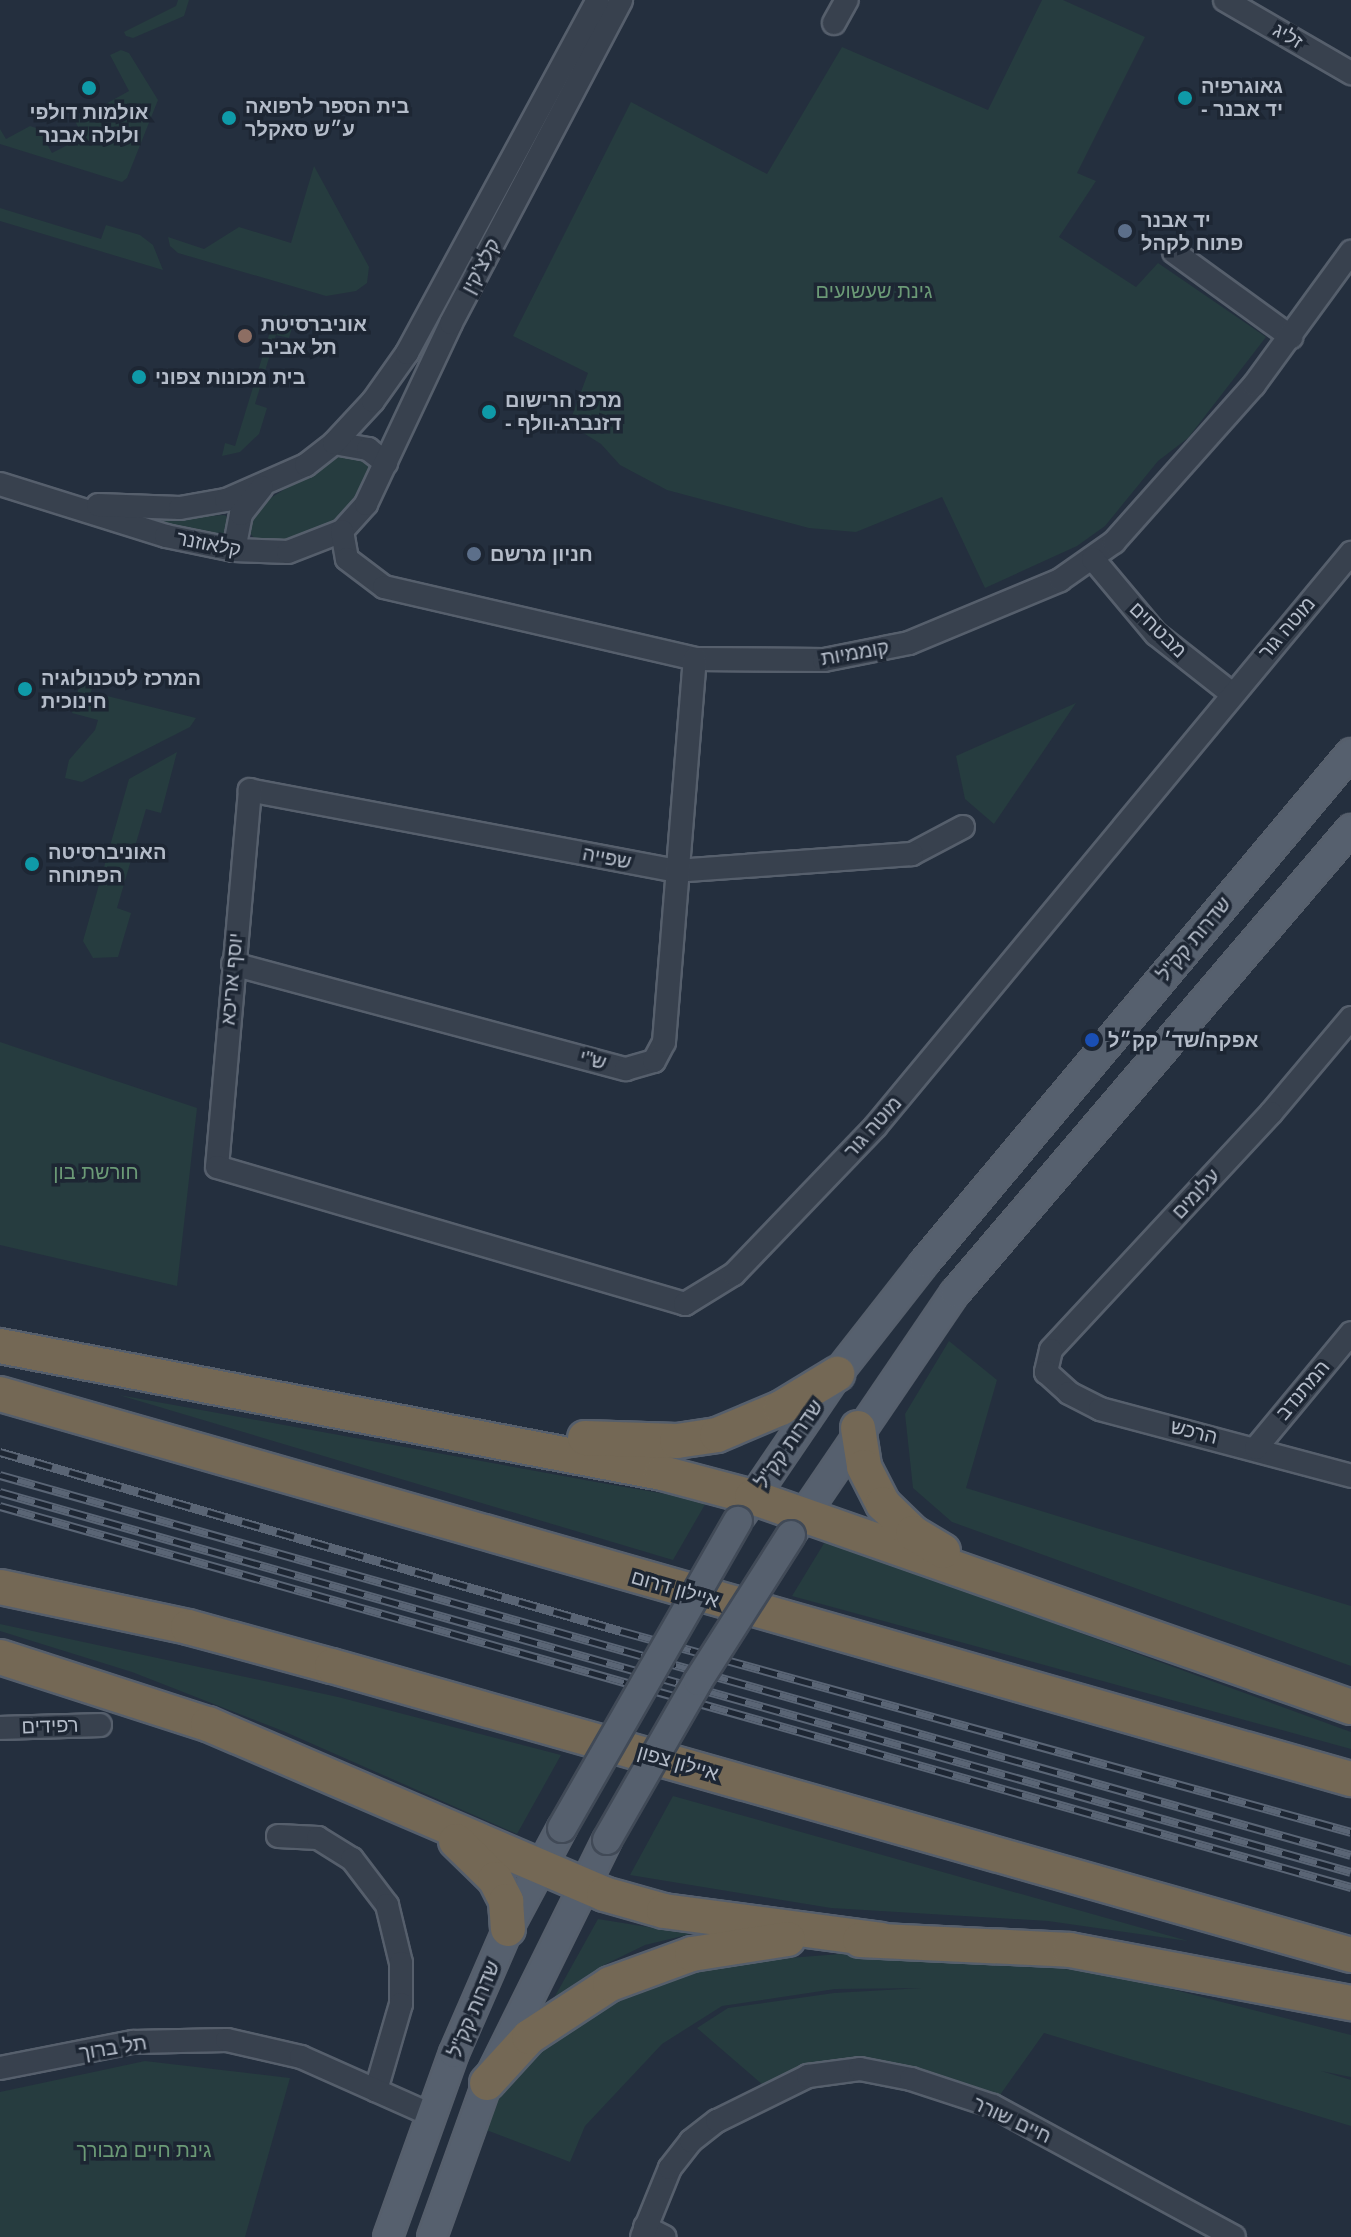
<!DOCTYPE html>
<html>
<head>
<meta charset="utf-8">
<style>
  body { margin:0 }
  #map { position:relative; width:1351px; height:2237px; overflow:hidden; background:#242f3e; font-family:Arial,Heebo,sans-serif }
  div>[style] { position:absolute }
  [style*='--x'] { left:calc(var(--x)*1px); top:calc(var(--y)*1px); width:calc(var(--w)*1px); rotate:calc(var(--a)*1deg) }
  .green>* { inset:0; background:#263c3f }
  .roads { filter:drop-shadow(2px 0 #565f6c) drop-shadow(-2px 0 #565f6c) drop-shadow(0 2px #565f6c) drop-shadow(0 -2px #565f6c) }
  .minor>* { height:22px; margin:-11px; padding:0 11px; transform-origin:11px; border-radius:11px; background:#38414e }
  .major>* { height:28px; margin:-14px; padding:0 14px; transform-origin:14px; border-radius:14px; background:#56606e }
  .highway>* { height:34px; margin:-17px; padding:0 17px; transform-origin:17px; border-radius:17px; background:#746855 }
  .rail>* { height:9px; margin-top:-4.5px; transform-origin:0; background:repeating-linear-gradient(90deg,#1d2633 0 18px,#5a6575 0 36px); box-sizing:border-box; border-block:2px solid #5a6575 }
  .bridges { filter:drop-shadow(2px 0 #414a57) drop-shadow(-2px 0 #414a57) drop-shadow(0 2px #414a57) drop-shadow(0 -2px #414a57) }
  .major-bridge>* { height:28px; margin:-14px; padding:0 14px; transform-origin:14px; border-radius:14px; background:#56606e }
  .dots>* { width:22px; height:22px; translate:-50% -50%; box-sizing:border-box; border:4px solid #1d2633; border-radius:50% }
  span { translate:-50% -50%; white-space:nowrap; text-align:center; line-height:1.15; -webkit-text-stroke:7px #1d2633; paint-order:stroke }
  .street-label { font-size:20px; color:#b4bcc9 }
  .poi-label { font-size:20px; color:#b4bcc9; font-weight:700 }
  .left { translate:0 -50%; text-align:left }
  .park-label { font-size:20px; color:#6b9a76 }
</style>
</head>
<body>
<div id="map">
  <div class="green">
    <div style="clip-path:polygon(178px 0,189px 0,184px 16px,133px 38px,126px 36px,124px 32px,176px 6px)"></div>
    <div style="clip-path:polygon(1042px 0,1063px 0,1145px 37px,1077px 173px,1096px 181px,1059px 237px,1136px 287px,1158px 263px,1266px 337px,1188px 438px,1158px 461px,1105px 526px,1077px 546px,985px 588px,942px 497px,856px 532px,809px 528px,667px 490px,620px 465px,601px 444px,569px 424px,588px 373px,513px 336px,631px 102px,767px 174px,842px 47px,988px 110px)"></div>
    <div style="clip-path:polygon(121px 50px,129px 53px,158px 100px,127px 178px,122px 182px,0 144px,0 129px,6px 139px,30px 126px,39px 129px,52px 153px,83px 137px,75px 121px,129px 91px,110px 55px)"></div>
    <div style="clip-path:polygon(314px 166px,369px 267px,367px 283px,356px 291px,326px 296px,178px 253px,170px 246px,168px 237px,204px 249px,239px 227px,291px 243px)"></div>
    <div style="clip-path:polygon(0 208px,101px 239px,106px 225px,140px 235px,153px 245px,163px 270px,0 221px)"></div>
    <div style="clip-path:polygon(284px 315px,295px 318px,289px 338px,276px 335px,255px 404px,267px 408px,259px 434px,240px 452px,222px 456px,225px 443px,235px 446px,273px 322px)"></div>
    <div style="clip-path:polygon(345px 451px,379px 466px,348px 520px,283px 547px,256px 540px,247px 530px,250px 511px)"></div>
    <div style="clip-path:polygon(224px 515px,230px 518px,227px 536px,222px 537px,154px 520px)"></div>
    <div style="clip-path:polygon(81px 679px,94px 682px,91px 692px,196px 718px,190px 727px,82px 782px,65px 778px,69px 760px,95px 730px,98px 720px,72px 713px)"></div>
    <div style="clip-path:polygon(1076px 703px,994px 824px,965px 799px,956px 756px)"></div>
    <div style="clip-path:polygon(177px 752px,161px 813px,146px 809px,117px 908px,131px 913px,118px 957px,93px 958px,83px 941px,129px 779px)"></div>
    <div style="clip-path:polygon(0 1042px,197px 1108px,177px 1286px,0 1245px)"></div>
    <div style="clip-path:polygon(949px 1341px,997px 1380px,966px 1488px,1351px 1606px,1351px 1666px,952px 1522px,913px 1488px,905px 1414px)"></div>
    <div style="clip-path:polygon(119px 1395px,607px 1484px,707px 1501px,673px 1560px)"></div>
    <div style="clip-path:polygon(826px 1540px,1351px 1732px,1351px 1749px,792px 1596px)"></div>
    <div style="clip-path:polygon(0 1624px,338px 1697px,561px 1755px,517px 1834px,283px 1731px,132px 1672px,0 1631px)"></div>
    <div style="clip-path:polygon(673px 1796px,1188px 1941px,1048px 1921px,831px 1908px,630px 1875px)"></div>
    <div style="clip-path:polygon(598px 1919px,691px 1934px,645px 1945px,602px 1966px,566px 2000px,554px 1998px)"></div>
    <div style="clip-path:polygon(854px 1953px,916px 1953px,1112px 1974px,1351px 2035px,1351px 2077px,1321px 2071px,1351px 2080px,1351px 2126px,1044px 2033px,995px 2102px,816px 2067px,763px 2085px,697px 2028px,728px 2008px,834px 1993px,922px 1988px,835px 1989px,722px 2006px,662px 2044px,585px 2126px,570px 2162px,473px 2125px,493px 2088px,602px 2006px,696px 1965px)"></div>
    <div style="clip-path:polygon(145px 2061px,290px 2078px,245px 2237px,0 2237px,0 2092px)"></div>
  </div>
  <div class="roads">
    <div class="minor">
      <div style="--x:1225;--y:0;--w:146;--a:30.1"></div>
      <div style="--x:834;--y:23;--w:26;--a:-61"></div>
      <div style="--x:1174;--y:252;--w:145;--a:36"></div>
      <div style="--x:334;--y:443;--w:35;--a:10"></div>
      <div style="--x:368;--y:449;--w:23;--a:38"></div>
      <div style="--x:0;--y:484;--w:174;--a:17.4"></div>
      <div style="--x:166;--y:536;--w:69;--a:11.6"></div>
      <div style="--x:234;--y:550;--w:54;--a:2.1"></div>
      <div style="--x:288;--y:552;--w:58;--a:-21.3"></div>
      <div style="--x:342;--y:531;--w:36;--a:-48"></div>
      <div style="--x:366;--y:504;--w:200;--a:-64.8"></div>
      <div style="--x:451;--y:323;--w:365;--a:-62.2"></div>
      <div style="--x:98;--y:505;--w:82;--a:2.1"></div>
      <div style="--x:180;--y:508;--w:47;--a:-9.9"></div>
      <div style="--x:226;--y:500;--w:87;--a:-23.6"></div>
      <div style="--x:306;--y:465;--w:36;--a:-38"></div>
      <div style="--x:334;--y:443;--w:57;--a:-47.1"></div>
      <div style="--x:373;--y:401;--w:59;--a:-54.7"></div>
      <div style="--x:407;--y:353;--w:401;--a:-61.6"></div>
      <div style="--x:342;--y:531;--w:28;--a:80"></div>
      <div style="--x:347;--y:559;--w:46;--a:37.1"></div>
      <div style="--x:384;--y:587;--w:319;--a:13"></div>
      <div style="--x:695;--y:659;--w:129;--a:0.4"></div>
      <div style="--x:824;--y:660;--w:87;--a:-11.3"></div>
      <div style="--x:909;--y:643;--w:164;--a:-22.6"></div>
      <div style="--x:1060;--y:580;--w:66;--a:-35.1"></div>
      <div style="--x:1114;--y:542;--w:210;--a:-48.3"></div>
      <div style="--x:1254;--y:385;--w:165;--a:-53.9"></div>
      <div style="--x:234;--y:550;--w:37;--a:-79"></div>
      <div style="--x:241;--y:514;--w:34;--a:-52"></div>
      <div style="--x:1093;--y:559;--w:98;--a:50"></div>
      <div style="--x:1156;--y:634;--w:95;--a:38.2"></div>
      <div style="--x:963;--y:827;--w:58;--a:152.1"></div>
      <div style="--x:912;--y:854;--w:236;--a:175.9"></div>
      <div style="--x:677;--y:871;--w:435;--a:-169.3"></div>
      <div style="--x:250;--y:790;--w:378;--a:95"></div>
      <div style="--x:217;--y:1167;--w:488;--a:16.3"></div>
      <div style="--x:685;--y:1304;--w:57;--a:-31.5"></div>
      <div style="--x:734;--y:1274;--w:204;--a:-46.2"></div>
      <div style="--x:875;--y:1127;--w:746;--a:-50.33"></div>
      <div style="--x:233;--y:964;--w:407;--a:15"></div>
      <div style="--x:626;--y:1069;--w:29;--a:-16"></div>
      <div style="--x:654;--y:1061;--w:21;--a:-62"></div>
      <div style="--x:664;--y:1042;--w:384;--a:-85.4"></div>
      <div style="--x:1351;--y:1018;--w:124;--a:130.1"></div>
      <div style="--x:1271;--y:1113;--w:323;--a:132.9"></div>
      <div style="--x:1051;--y:1350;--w:23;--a:103"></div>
      <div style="--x:1046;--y:1372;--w:31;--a:42"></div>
      <div style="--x:1069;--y:1393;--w:35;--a:27"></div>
      <div style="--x:1100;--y:1409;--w:260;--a:14.9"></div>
      <div style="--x:1256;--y:1448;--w:149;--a:-50.4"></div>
      <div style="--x:0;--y:1728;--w:100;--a:-1.7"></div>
      <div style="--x:278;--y:1836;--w:40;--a:2.9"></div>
      <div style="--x:318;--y:1838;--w:40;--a:32"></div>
      <div style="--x:352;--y:1859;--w:58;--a:52.7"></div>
      <div style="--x:387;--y:1905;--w:60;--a:76.4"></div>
      <div style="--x:401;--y:1963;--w:41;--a:90"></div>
      <div style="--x:401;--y:2004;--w:90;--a:106.2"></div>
      <div style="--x:0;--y:2068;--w:136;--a:-11.1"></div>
      <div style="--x:133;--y:2042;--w:94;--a:-1.2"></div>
      <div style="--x:227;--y:2040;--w:76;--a:12.9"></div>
      <div style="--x:301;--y:2057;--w:142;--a:24"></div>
      <div style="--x:645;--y:2227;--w:22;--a:27"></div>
      <div style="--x:642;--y:2237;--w:74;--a:-67.9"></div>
      <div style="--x:670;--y:2168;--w:34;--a:-52"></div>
      <div style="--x:691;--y:2141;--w:33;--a:-38"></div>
      <div style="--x:717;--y:2121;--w:102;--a:-26.3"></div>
      <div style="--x:808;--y:2076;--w:52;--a:-7.7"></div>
      <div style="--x:860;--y:2069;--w:52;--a:11.1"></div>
      <div style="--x:911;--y:2079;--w:86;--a:18.2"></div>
      <div style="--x:993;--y:2106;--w:274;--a:28.5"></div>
    </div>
    <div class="major">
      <div style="--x:742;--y:1514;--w:169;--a:-55.8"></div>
      <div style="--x:837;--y:1374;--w:141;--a:-51.9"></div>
      <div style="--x:924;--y:1263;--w:665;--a:-50.06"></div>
      <div style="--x:793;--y:1531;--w:288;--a:-55.8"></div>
      <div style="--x:955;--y:1293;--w:610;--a:-49.52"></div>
      <div style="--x:388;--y:2237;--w:195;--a:-70.3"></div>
      <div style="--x:454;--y:2053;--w:135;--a:-66.5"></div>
      <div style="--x:508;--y:1929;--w:115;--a:-61.9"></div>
      <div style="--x:432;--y:2237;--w:164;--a:-70.3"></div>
      <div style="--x:487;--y:2083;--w:271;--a:-63.7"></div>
    </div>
    <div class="highway">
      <div style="--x:0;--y:1346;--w:674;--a:10.86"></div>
      <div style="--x:662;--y:1473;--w:93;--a:14.9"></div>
      <div style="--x:752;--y:1497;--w:635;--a:19.32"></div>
      <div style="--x:0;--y:1394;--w:1405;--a:15.91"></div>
      <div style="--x:858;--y:1428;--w:39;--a:81"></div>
      <div style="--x:864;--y:1467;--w:42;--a:62.8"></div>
      <div style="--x:883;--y:1504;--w:42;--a:44"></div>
      <div style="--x:913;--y:1533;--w:35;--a:31"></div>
      <div style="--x:585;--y:1438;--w:92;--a:1.9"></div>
      <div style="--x:677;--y:1441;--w:40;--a:-8.5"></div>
      <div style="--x:717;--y:1435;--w:69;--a:-22.9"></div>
      <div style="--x:781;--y:1408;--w:66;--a:-31.3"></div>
      <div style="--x:0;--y:1587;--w:192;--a:12"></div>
      <div style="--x:188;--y:1627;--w:149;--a:15.2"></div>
      <div style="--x:332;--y:1666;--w:1059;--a:15.83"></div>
      <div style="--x:0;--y:1657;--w:219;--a:17.9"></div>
      <div style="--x:208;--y:1724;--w:431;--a:23.2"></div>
      <div style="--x:604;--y:1894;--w:62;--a:15.8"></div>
      <div style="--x:664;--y:1911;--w:219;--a:7.6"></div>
      <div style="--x:456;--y:1841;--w:54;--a:44.3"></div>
      <div style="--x:495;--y:1879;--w:25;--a:63"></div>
      <div style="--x:506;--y:1901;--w:28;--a:86"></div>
      <div style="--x:860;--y:1940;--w:210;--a:2.7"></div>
      <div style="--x:1070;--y:1950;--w:286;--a:10.7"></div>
      <div style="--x:487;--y:2083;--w:62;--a:-47.6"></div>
      <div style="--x:529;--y:2037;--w:97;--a:-33.2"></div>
      <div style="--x:610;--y:1984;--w:87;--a:-20.1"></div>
      <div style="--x:692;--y:1954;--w:97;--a:-8.9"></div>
    </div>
  </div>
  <div class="rail">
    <div style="--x:0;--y:1452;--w:646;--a:16.08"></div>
    <div style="--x:621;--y:1631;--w:757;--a:15.39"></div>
    <div style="--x:0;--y:1475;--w:1403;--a:15.71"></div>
    <div style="--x:0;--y:1492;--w:1403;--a:15.71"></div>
    <div style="--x:0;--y:1506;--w:1404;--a:15.75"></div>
  </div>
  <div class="bridges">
    <div class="major-bridge">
      <div style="--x:562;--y:1828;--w:354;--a:-60.2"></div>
      <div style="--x:607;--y:1840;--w:183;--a:-60.2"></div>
      <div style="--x:698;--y:1681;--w:173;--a:-57.5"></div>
    </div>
  </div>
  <div class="dots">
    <div style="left:89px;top:88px;background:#0f9aa8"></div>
    <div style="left:1185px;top:98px;background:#0f9aa8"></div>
    <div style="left:229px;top:118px;background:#0f9aa8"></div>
    <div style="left:1125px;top:231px;background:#5c6f8a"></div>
    <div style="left:245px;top:336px;background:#8d6e63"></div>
    <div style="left:139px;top:377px;background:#0f9aa8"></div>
    <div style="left:489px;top:412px;background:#0f9aa8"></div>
    <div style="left:474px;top:554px;background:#5c6f8a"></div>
    <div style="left:25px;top:689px;background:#0f9aa8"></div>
    <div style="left:32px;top:864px;background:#0f9aa8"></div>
    <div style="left:1092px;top:1040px;background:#1a4fb4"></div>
  </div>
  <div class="street-label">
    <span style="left:1288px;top:36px;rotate:30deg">זליג</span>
    <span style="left:481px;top:266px;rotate:-62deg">קלצ'קין</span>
    <span style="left:209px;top:544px;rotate:11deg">קלאוזנר</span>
    <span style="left:1287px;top:628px;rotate:-49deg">מוטה גור</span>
    <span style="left:1158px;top:630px;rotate:44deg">מבטחים</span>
    <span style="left:855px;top:653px;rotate:-10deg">קוממיות</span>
    <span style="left:607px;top:858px;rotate:11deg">שפייה</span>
    <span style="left:1194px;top:939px;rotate:-50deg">שדרות קק"ל</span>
    <span style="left:232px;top:979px;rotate:-85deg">יוסף אריכא</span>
    <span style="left:593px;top:1060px;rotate:15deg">ש"י</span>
    <span style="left:873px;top:1127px;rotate:-48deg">מוטה גור</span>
    <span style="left:1196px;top:1194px;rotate:-47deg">עלומים</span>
    <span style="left:1303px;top:1390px;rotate:-50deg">המתנדב</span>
    <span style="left:1194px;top:1432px;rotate:14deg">הרכש</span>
    <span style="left:789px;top:1444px;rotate:-55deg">שדרות קק"ל</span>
    <span style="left:675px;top:1589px;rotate:16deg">איילון דרום</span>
    <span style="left:50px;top:1726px;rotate:-2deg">רפידים</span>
    <span style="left:678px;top:1763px;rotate:16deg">איילון צפון</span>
    <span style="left:474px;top:2009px;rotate:-67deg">שדרות קק"ל</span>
    <span style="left:113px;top:2048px;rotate:-9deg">תל ברוך</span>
    <span style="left:1012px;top:2120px;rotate:25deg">חיים שורר</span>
  </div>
  <div class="poi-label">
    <span class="left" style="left:1201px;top:98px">גאוגרפיה<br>- יד אבנר</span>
    <span class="left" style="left:245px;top:118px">בית הספר לרפואה<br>ע״ש סאקלר</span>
    <span style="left:89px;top:124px">אולמות דולפי<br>ולולה אבנר</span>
    <span class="left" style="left:1141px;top:232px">יד אבנר<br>פתוח לקהל</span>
    <span class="left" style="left:261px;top:336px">אוניברסיטת<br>תל אביב</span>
    <span class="left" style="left:155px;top:377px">בית מכונות צפוני</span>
    <span class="left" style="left:505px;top:412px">מרכז הרישום<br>- דזנברג-וולף</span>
    <span class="left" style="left:490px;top:554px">חניון מרשם</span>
    <span class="left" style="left:41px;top:690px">המרכז לטכנולוגיה<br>חינוכית</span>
    <span class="left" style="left:48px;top:864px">האוניברסיטה<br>הפתוחה</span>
    <span class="left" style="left:1108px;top:1040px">אפקה/שד׳ קק״ל</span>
  </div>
  <div class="park-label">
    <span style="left:874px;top:291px">גינת שעשועים</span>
    <span style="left:96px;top:1172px">חורשת בון</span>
    <span style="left:144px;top:2150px">גינת חיים מבורך</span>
  </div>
</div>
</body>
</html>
